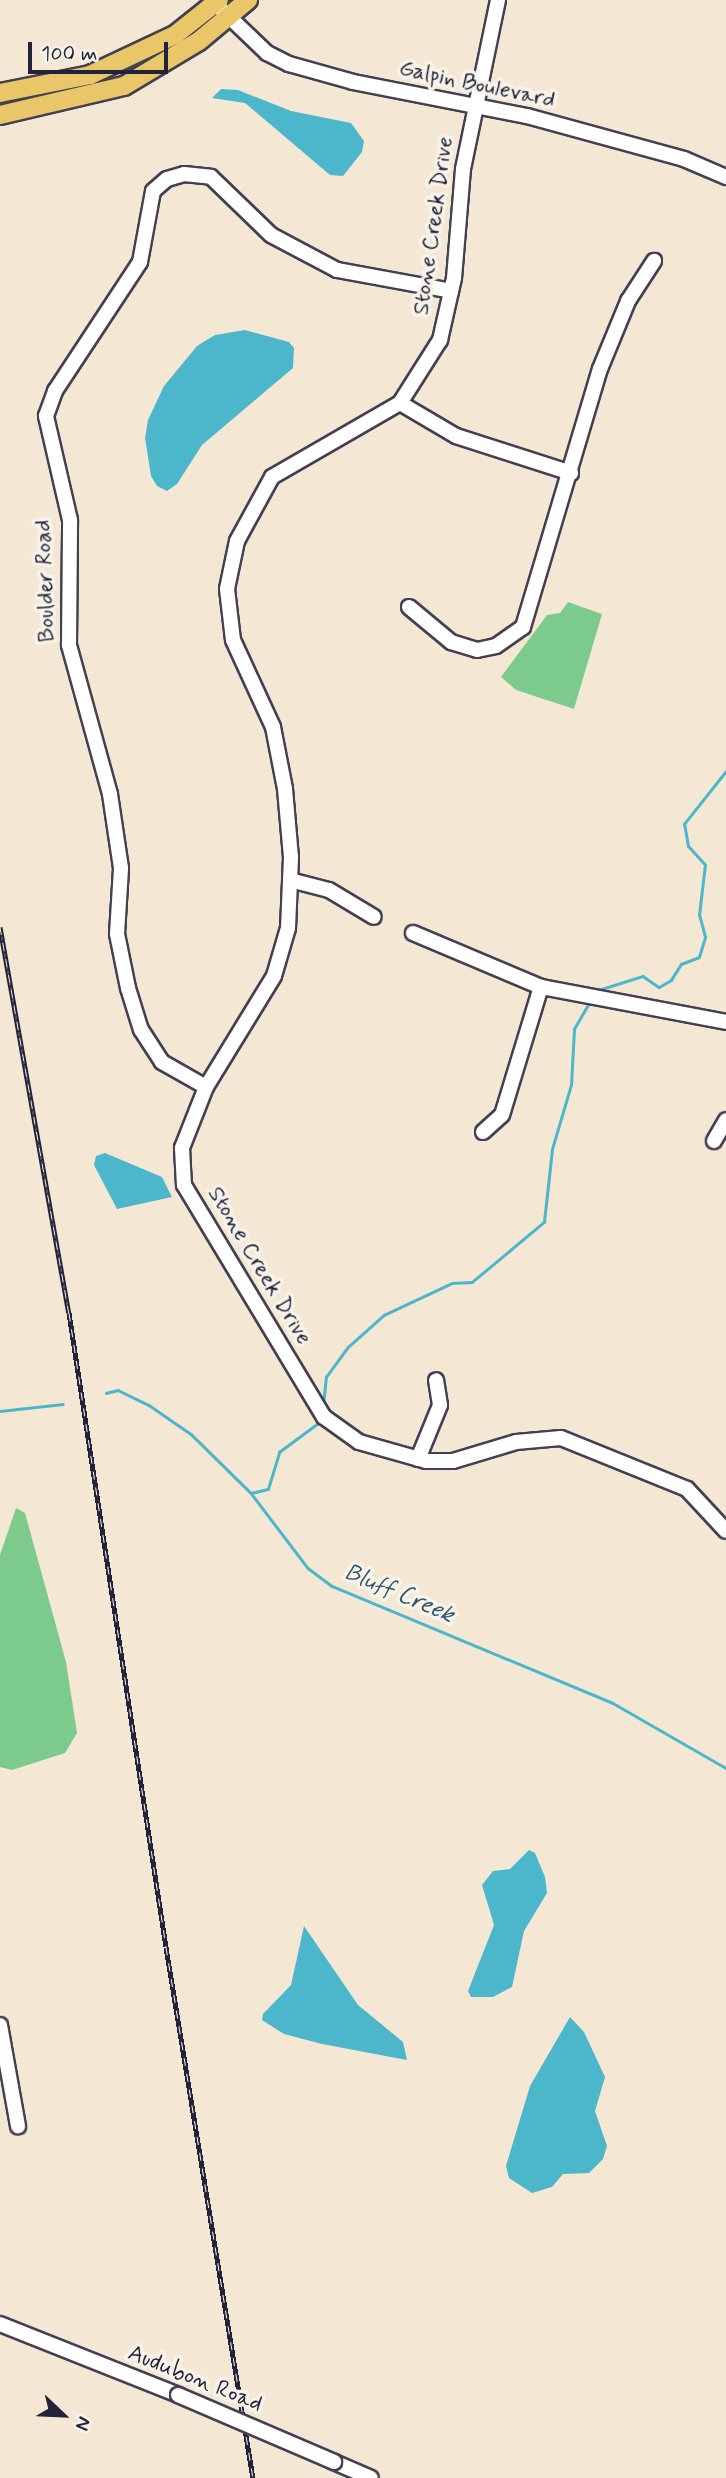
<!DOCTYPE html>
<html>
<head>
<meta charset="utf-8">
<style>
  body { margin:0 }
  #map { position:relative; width:726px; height:2478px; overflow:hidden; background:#f4e8d5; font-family:Mynerve,sans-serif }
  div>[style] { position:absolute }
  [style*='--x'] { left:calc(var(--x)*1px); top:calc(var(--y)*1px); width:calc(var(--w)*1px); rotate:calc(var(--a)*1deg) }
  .green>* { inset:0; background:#7ccb8c }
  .water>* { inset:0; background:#4cb6ca }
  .stream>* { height:2.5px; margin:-1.25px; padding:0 1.25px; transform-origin:1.25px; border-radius:1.25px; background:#4cb6ca }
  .roads { filter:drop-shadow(2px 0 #424052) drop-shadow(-2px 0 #424052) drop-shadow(0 2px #424052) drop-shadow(0 -2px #424052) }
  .minor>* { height:14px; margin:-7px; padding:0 7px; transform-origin:7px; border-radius:7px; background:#fff }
  .major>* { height:18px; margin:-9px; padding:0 9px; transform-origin:9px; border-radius:9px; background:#e9c769 }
  .rail>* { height:5px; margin-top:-2.5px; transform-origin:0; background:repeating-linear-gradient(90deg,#f7f3e8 0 8px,#22223b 0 16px); box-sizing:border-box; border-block:2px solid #22223b }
  .bridges { filter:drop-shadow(2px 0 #424052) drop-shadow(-2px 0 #424052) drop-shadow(0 2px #424052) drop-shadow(0 -2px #424052) }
  .minor-bridge>* { height:14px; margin:-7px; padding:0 7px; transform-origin:7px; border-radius:7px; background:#fff }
  span { translate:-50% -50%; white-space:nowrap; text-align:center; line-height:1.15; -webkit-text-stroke:7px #f7f3e8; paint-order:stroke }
  .street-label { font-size:23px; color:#22223b }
  .water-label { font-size:24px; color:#31566d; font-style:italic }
  .north { position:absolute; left:28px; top:2380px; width:70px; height:70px; -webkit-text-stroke:5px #f7f3e8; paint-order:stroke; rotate:113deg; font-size:19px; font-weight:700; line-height:28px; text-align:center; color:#22223b }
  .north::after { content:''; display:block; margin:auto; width:24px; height:32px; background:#22223b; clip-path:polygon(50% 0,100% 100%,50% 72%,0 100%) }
  .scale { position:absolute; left:28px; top:42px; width:140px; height:32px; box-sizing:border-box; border:4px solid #22223b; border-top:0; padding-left:9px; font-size:21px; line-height:24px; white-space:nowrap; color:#22223b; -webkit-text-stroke:5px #f7f3e8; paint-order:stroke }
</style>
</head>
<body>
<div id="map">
  <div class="green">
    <div style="clip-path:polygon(568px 602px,602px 614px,574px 709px,516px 690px,501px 677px,547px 615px,560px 613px)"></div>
    <div style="clip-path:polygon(16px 1508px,25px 1513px,66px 1662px,77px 1733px,65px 1753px,12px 1770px,0 1767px,0 1555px)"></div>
  </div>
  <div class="water">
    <div style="clip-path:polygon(221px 89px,238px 90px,291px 111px,351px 123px,364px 141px,362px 152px,343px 176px,330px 175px,245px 103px,212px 98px)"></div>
    <div style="clip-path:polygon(245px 330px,289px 342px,294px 348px,293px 368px,202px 445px,177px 484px,167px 491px,157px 486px,151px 476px,145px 438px,148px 420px,164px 386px,197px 346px,215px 335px)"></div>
    <div style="clip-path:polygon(105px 1153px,162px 1177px,172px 1197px,117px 1209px,94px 1165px,96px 1156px)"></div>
    <div style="clip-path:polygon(529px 1850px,535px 1853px,545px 1877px,547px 1893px,524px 1931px,512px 1987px,493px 1997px,471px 1997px,468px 1991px,494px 1925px,482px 1885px,493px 1871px,510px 1869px)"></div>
    <div style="clip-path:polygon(304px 1926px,358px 2005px,403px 2042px,407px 2060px,322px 2044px,284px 2034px,262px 2020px,263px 2014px,291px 1985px)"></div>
    <div style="clip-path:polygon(570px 2017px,584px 2032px,605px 2077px,595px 2111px,607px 2146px,603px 2159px,589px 2173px,563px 2174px,552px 2187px,532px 2193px,509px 2178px,506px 2166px,530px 2086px)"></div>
  </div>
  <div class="stream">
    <div style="--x:595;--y:991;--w:50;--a:-17.4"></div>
    <div style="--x:643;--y:976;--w:19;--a:35"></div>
    <div style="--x:659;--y:987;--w:14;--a:-30"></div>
    <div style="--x:671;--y:980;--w:19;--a:-58"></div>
    <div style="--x:681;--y:964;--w:19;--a:-21"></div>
    <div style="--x:699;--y:957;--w:21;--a:-73"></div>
    <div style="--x:705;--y:937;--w:23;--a:-105"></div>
    <div style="--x:699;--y:915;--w:50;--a:-83.2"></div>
    <div style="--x:705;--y:865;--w:25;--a:-132"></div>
    <div style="--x:688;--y:846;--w:22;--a:-100"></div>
    <div style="--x:684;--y:824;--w:68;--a:-51.6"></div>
    <div style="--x:106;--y:1393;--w:12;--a:-14"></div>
    <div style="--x:118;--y:1390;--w:34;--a:26"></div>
    <div style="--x:149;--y:1405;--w:51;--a:34.6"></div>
    <div style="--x:191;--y:1434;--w:84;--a:44.5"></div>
    <div style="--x:251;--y:1493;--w:94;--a:52.8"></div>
    <div style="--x:308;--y:1568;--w:30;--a:37"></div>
    <div style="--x:332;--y:1586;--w:304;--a:22.6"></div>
    <div style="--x:613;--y:1703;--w:130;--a:29.9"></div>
    <div style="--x:323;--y:1405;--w:28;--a:-84"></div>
    <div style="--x:326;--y:1377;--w:37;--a:-54"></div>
    <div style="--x:348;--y:1347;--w:48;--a:-41.6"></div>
    <div style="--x:384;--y:1315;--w:75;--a:-25.2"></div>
    <div style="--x:452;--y:1283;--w:20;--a:-3"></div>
    <div style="--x:472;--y:1282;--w:94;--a:-39.8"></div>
    <div style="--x:544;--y:1222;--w:73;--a:-83.7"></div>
    <div style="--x:552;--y:1149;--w:67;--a:-73.5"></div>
    <div style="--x:571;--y:1085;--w:56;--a:-86.9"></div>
    <div style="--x:574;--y:1029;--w:30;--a:-60"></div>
    <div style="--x:0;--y:1411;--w:63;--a:-6.3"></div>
    <div style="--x:251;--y:1493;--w:17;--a:-13"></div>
    <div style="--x:268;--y:1489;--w:39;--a:-73"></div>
    <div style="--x:279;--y:1452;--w:52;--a:-36.4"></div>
  </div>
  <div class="roads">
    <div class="minor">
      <div style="--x:498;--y:0;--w:173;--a:101.7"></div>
      <div style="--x:463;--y:169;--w:109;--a:94.7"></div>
      <div style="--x:454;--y:278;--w:64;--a:102.7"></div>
      <div style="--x:440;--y:340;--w:75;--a:122.4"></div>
      <div style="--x:400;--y:403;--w:148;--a:150"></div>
      <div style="--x:272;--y:477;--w:73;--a:118.7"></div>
      <div style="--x:237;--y:541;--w:49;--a:101.8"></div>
      <div style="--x:227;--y:589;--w:51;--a:83.3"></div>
      <div style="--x:233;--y:640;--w:96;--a:65.3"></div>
      <div style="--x:273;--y:727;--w:63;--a:79"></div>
      <div style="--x:285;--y:789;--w:68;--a:85"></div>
      <div style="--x:291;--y:857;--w:71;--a:92.4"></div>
      <div style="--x:288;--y:928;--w:50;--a:106.3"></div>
      <div style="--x:274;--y:976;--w:130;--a:121.5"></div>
      <div style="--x:206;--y:1087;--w:66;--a:111.5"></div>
      <div style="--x:182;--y:1148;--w:37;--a:87"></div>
      <div style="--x:184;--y:1185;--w:271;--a:58.9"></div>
      <div style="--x:324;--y:1417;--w:43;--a:35.5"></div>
      <div style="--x:359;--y:1442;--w:70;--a:15.8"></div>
      <div style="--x:426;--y:1461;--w:27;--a:0"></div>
      <div style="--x:453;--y:1461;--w:66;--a:-16.8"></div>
      <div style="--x:516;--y:1442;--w:45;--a:-5.1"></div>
      <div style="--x:561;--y:1438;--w:136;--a:22"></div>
      <div style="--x:687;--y:1489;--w:57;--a:47.1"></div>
      <div style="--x:221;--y:9;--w:64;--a:43.7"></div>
      <div style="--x:267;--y:53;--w:25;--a:27"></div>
      <div style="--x:289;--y:64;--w:66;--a:15.7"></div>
      <div style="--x:353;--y:82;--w:177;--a:11.1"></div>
      <div style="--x:527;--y:116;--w:163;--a:15.3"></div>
      <div style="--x:684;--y:159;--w:46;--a:23.2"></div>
      <div style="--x:400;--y:403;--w:65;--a:30.5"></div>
      <div style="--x:456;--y:436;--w:121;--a:17.8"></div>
      <div style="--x:409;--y:607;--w:55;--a:39.8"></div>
      <div style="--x:451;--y:642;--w:27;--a:17"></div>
      <div style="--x:477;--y:650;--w:19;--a:-12"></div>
      <div style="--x:496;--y:646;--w:33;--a:-35"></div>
      <div style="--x:523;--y:627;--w:269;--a:-73.4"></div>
      <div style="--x:600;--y:369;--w:74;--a:-67.6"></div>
      <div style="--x:628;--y:301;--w:48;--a:-57"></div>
      <div style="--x:290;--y:880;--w:40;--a:14.4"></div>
      <div style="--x:329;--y:890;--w:52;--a:31"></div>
      <div style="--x:413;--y:933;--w:139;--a:22.9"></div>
      <div style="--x:541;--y:987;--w:188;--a:10.7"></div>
      <div style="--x:206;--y:1087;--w:51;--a:-150.4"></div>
      <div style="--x:162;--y:1062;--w:38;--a:-123"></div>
      <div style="--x:141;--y:1030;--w:44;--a:-107.2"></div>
      <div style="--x:128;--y:988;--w:55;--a:-101.5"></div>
      <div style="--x:117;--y:934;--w:66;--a:-86.5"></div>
      <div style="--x:121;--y:868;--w:75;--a:-98.5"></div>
      <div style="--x:110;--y:794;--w:155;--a:-105.4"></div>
      <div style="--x:69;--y:645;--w:125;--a:-89.5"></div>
      <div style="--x:70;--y:520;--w:107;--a:-103"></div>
      <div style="--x:46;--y:416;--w:27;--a:-70"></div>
      <div style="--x:55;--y:391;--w:154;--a:-56.6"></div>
      <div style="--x:140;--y:262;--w:72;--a:-79.6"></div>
      <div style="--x:153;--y:191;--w:18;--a:-41"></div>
      <div style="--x:167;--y:179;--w:18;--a:-16"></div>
      <div style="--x:184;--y:174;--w:27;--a:6"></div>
      <div style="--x:211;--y:177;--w:83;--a:44"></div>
      <div style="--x:271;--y:235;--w:75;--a:27.9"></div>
      <div style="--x:337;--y:270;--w:116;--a:10.4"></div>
      <div style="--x:483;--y:1132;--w:25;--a:-42"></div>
      <div style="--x:502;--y:1115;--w:134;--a:-73.1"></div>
      <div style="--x:714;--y:1141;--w:24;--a:-60"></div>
      <div style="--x:418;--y:1459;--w:58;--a:-67.8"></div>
      <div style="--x:440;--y:1405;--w:25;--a:-99"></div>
      <div style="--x:0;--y:2025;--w:103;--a:79.9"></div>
      <div style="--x:0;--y:2324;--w:192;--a:21.7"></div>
      <div style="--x:334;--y:2462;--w:40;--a:23.4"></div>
    </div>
    <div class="major">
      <div style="--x:0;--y:93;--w:92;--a:-11.3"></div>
      <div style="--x:90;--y:75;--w:94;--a:-25.2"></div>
      <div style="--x:175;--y:35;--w:56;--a:-38.5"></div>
      <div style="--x:0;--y:115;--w:127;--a:-13.2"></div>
      <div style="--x:124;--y:86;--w:87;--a:-31"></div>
      <div style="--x:199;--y:41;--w:64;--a:-39.9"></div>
    </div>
  </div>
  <div class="rail">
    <div style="--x:0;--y:927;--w:392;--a:79.9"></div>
    <div style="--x:69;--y:1313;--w:641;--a:81.3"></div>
    <div style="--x:166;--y:1947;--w:538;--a:80.7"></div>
  </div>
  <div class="bridges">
    <div class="minor-bridge">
      <div style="--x:178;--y:2395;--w:170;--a:23.2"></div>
    </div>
  </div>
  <div class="street-label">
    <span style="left:477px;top:85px;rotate:12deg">Galpin Boulevard</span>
    <span style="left:434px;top:226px;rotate:-82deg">Stone Creek Drive</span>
    <span style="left:46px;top:581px;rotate:-92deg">Boulder Road</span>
    <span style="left:259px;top:1266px;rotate:59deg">Stone Creek Drive</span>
    <span style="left:195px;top:2379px;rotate:22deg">Audubon Road</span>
  </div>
  <div class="water-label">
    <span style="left:399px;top:1594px;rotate:23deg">Bluff Creek</span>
  </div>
  <div class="north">N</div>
  <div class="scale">100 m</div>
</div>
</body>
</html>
